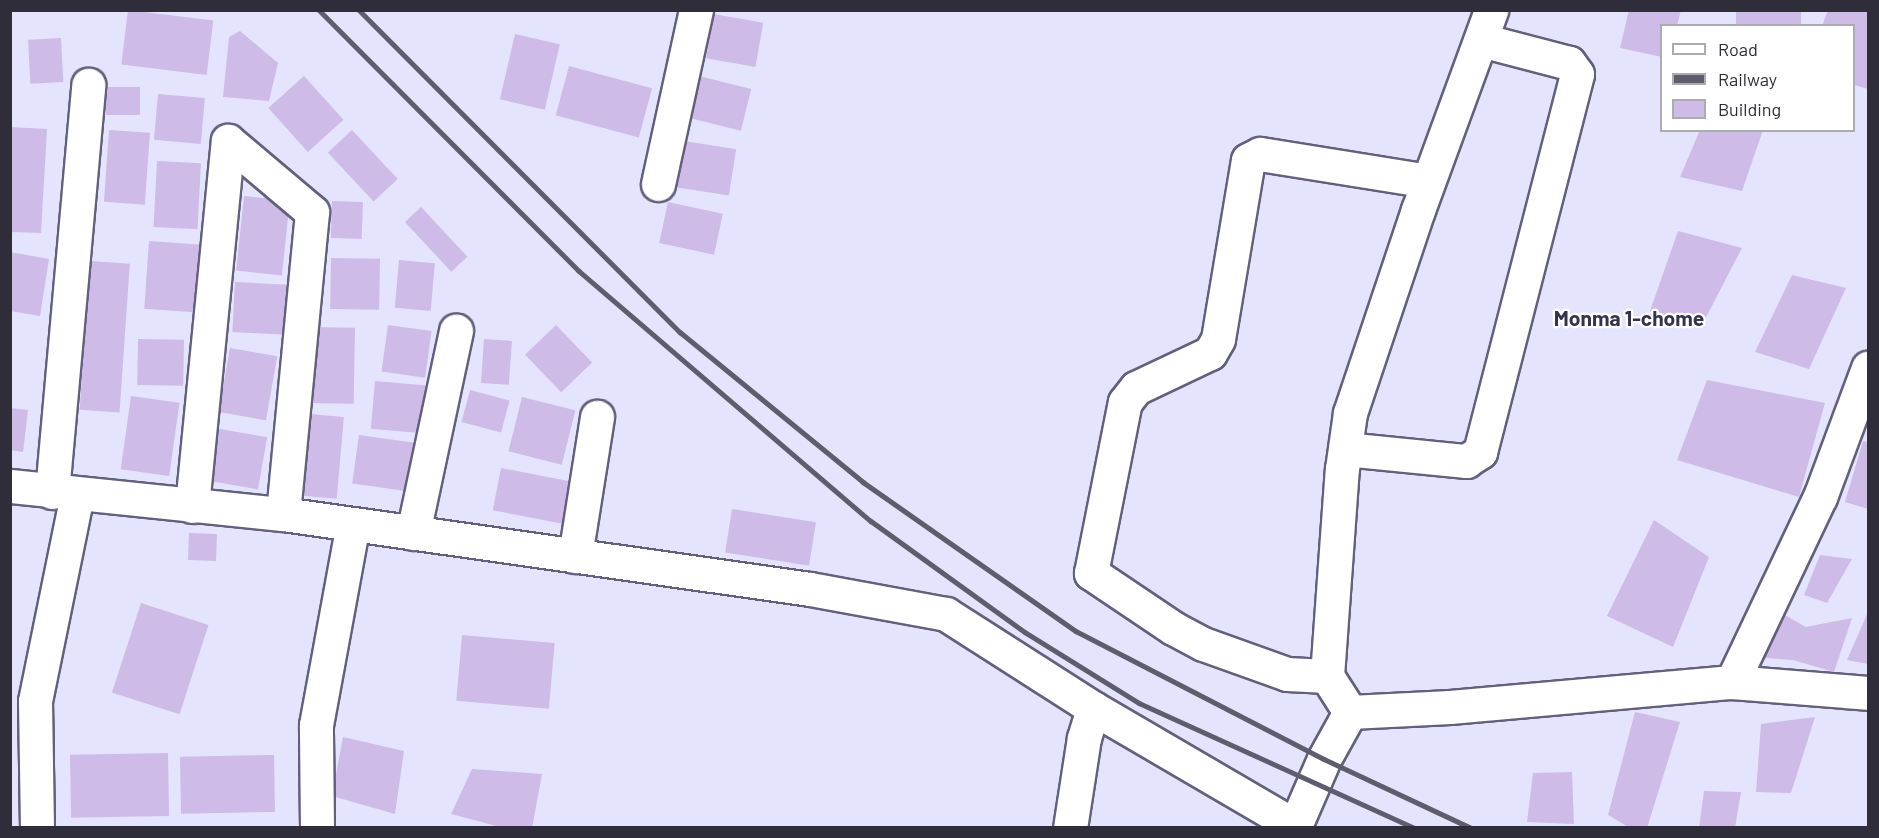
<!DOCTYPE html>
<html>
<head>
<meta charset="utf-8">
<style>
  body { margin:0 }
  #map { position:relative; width:1879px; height:838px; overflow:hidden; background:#e5e4fe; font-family:Barlow,sans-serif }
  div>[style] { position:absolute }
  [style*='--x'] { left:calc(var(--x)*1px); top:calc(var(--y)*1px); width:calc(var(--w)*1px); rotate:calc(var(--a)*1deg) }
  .building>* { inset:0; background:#cfbbe7; transform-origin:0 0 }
  .roads { filter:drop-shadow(2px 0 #62607b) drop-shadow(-2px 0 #62607b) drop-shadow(0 2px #62607b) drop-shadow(0 -2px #62607b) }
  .minor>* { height:33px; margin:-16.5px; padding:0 16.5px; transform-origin:16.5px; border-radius:16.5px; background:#fff }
  .rail>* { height:4.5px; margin:-2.25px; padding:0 2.25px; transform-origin:2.25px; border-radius:2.25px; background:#5e5d6d }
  span { translate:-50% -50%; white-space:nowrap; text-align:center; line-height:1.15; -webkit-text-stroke:4.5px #fff; paint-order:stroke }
  .neighbourhood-label { font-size:21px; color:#35334b; font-weight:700 }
  .frame { position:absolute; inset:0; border:12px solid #2e2d39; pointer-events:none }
  .legend { position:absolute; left:1660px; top:24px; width:195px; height:108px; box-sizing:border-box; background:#fff; border:2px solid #ababb0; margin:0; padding:8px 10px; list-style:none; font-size:18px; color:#2e2d39 }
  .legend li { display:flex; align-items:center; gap:12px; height:30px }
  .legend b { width:30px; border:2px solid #ababb0 }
</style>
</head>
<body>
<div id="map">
  <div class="building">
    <div style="left:128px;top:10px;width:86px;height:55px;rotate:7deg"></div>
    <div style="clip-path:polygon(1629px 10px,1681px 10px,1677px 26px,1662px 26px,1662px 57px,1620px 48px)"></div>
    <div style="left:1736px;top:10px;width:65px;height:16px"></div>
    <div style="clip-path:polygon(1828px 10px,1868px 10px,1868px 89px,1854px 85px,1854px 26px,1822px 26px)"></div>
    <div style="left:714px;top:14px;width:50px;height:45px;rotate:10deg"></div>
    <div style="clip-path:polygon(240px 31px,278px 63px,269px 101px,223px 97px,229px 37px)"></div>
    <div style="left:515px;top:34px;width:46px;height:67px;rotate:13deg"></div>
    <div style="left:61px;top:38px;width:44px;height:33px;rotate:87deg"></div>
    <div style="left:569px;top:66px;width:86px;height:51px;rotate:15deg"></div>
    <div style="left:695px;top:75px;width:58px;height:43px;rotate:14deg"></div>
    <div style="left:304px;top:76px;width:59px;height:48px;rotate:48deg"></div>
    <div style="left:106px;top:87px;width:34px;height:28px"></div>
    <div style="left:158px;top:94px;width:47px;height:46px;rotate:5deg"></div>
    <div style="clip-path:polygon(10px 127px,47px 129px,41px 233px,10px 232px)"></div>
    <div style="left:109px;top:130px;width:41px;height:72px;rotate:4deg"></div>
    <div style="left:352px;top:130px;width:67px;height:33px;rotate:47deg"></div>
    <div style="clip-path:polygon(1700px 130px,1763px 130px,1742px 191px,1680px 177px)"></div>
    <div style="left:672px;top:139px;width:65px;height:47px;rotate:9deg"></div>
    <div style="left:157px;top:161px;width:44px;height:66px;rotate:3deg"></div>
    <div style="left:244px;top:196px;width:46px;height:75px;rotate:6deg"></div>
    <div style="left:332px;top:201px;width:31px;height:37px;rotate:2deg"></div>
    <div style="left:668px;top:202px;width:56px;height:42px;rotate:12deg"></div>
    <div style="left:421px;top:207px;width:68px;height:22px;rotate:47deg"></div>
    <div style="clip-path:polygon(1678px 231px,1742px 248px,1703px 323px,1650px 311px)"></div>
    <div style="left:149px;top:241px;width:54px;height:68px;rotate:4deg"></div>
    <div style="clip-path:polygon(10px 252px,49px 259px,40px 316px,10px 311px)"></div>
    <div style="left:331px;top:258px;width:49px;height:51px;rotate:1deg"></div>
    <div style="left:399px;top:260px;width:36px;height:48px;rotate:5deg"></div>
    <div style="left:90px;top:261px;width:40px;height:149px;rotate:4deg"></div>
    <div style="clip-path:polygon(1792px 275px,1846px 288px,1809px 369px,1755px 352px)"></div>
    <div style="left:235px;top:282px;width:52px;height:50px;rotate:3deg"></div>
    <div style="left:388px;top:325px;width:44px;height:47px;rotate:8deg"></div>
    <div style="left:556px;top:325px;width:52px;height:43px;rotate:46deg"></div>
    <div style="left:311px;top:327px;width:44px;height:76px;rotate:1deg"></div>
    <div style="left:138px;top:339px;width:46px;height:46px;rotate:1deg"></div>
    <div style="left:484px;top:339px;width:28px;height:44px;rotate:4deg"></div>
    <div style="left:230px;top:348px;width:48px;height:65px;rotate:10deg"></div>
    <div style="clip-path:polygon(1707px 380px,1825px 403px,1799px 497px,1677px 460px)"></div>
    <div style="left:375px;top:381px;width:52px;height:48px;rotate:5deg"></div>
    <div style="left:470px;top:390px;width:41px;height:33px;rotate:15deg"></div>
    <div style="left:131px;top:396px;width:49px;height:74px;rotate:8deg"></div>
    <div style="left:522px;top:397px;width:55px;height:56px;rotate:14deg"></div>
    <div style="clip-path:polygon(10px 408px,28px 410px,23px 452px,10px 450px)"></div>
    <div style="left:310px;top:414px;width:34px;height:82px;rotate:5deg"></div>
    <div style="left:215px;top:428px;width:53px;height:53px;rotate:10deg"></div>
    <div style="left:359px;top:435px;width:56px;height:49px;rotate:8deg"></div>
    <div style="clip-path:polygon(1863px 441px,1868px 442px,1868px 509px,1845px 502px)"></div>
    <div style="left:501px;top:468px;width:71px;height:43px;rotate:11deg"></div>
    <div style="left:732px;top:509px;width:85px;height:44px;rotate:9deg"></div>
    <div style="clip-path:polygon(1654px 520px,1709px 557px,1673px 647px,1607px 616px)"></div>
    <div style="left:189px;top:533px;width:28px;height:27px;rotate:2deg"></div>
    <div style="clip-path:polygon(1820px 555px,1852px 559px,1827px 603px,1804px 595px)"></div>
    <div style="left:141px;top:603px;width:71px;height:94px;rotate:18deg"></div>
    <div style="clip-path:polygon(1868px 612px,1868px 664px,1847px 660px)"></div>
    <div style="clip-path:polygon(1783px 614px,1806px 627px,1852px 618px,1834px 672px,1793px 660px,1765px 658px)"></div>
    <div style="left:462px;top:635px;width:93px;height:66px;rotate:5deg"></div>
    <div style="clip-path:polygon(1635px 712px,1680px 722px,1647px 828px,1630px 828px,1608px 815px)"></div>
    <div style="clip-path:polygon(1815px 717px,1791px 793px,1756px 792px,1761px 724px)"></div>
    <div style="clip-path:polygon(343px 737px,404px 751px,395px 814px,332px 796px)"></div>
    <div style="left:168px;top:753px;width:63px;height:98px;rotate:89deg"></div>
    <div style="left:274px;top:755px;width:57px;height:94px;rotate:89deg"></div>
    <div style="clip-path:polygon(472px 769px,542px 774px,532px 828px,504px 828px,451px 814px)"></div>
    <div style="clip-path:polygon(1572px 772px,1574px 824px,1527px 822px,1533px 773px)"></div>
    <div style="clip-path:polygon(1704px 791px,1741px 792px,1735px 828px,1699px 828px)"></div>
  </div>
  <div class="roads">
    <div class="minor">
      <div style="--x:658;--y:184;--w:178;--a:-77.7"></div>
      <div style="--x:1345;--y:449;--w:122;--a:5.7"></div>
      <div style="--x:1466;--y:461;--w:17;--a:-33"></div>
      <div style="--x:1480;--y:452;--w:390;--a:-75.6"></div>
      <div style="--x:1577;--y:74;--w:14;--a:-126"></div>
      <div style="--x:1569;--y:63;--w:91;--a:-165.4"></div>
      <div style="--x:10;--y:486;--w:274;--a:5.9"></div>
      <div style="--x:283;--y:514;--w:532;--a:8.1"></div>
      <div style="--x:810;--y:589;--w:138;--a:10.4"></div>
      <div style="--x:946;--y:614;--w:174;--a:32.6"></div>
      <div style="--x:1093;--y:708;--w:234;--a:30.3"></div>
      <div style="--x:1295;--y:826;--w:73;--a:-66.6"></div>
      <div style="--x:1324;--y:759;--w:54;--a:-61"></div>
      <div style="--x:1350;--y:712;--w:100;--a:-2.9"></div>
      <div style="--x:1450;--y:707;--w:283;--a:-5.1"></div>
      <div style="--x:1732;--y:682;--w:136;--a:4.6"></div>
      <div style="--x:52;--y:492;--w:409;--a:-84.9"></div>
      <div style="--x:192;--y:506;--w:367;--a:-84.4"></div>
      <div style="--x:228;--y:141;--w:110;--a:40.2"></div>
      <div style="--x:312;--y:212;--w:303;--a:95.5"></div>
      <div style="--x:413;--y:533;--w:207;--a:-78"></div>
      <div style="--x:575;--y:556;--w:141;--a:-81"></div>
      <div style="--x:1327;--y:676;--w:208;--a:-85.9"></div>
      <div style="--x:1342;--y:469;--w:57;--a:-81.9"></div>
      <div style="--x:1350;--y:413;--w:214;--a:-71.5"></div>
      <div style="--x:1418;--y:210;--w:213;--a:-69.9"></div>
      <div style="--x:1732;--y:682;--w:205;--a:-64.6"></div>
      <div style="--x:1820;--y:497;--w:138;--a:-69.6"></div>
      <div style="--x:1350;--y:712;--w:43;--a:-122.6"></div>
      <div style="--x:1327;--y:676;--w:40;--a:-177.1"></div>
      <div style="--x:1287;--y:674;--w:89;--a:-160.3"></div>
      <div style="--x:1203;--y:644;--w:34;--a:-152"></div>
      <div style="--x:1173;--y:628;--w:99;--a:-146.1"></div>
      <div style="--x:1091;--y:573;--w:174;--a:-78.8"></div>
      <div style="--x:1125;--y:402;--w:18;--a:-52"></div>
      <div style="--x:1136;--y:388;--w:82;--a:-25.3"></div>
      <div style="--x:1210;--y:353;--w:16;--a:-60"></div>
      <div style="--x:1218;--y:339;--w:181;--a:-80.5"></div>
      <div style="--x:1248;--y:160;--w:13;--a:-27"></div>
      <div style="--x:1260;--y:154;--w:170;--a:9.1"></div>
      <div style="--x:37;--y:828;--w:127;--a:-90.9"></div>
      <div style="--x:35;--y:701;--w:210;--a:-78.5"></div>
      <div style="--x:317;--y:828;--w:103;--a:-90.6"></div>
      <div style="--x:316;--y:725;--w:204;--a:-79.6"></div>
      <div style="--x:1070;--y:828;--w:91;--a:-81.2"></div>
      <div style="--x:1084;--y:738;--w:31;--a:-73"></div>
    </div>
  </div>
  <div class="rail">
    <div style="--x:319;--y:10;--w:368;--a:45.1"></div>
    <div style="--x:579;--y:271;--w:384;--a:40.6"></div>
    <div style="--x:871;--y:521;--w:190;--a:35.8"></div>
    <div style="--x:1025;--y:632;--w:134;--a:31.9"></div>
    <div style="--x:1139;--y:703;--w:303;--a:24.4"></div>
    <div style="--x:359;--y:10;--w:455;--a:45.1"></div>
    <div style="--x:680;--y:332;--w:237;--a:39.3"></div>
    <div style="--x:863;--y:482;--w:260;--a:35"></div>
    <div style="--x:1076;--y:631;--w:279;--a:27.3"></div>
    <div style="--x:1324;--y:759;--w:162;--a:25.1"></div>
  </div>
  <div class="neighbourhood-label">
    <span style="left:1629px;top:318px">Monma 1-chome</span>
  </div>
  <div class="frame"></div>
  <ul class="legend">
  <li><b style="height:8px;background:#fff"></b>Road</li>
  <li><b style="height:8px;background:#5e5d6d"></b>Railway</li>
  <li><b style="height:16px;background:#cfbbe7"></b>Building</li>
  </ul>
</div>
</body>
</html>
